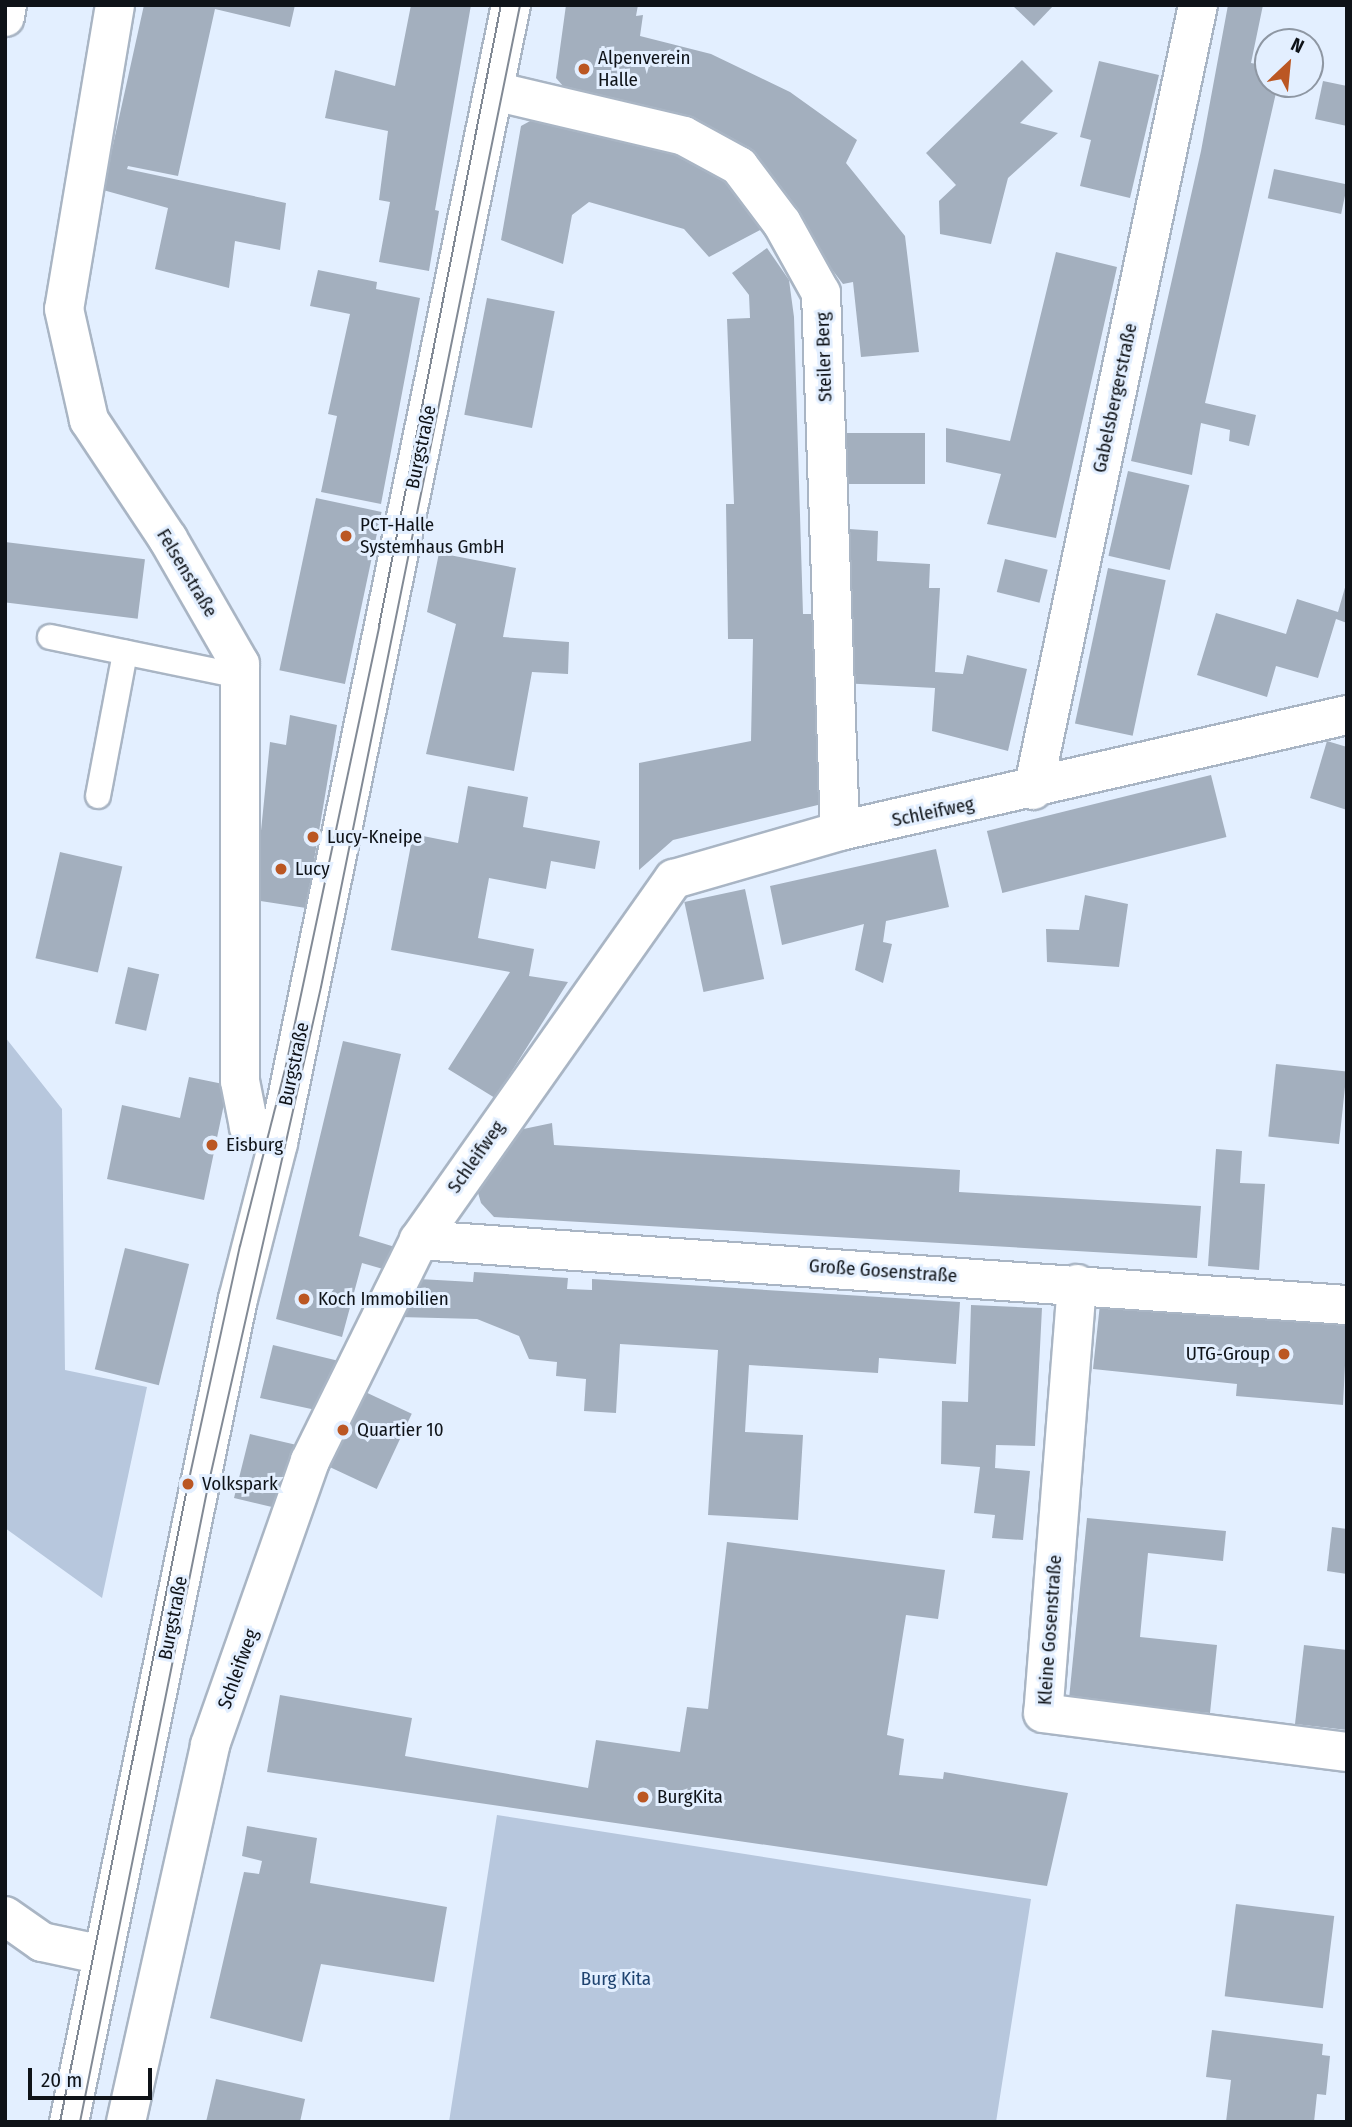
<!DOCTYPE html>
<html>
<head>
<meta charset="utf-8">
<style>
  body { margin:0 }
  #map { position:relative; width:1352px; height:2127px; overflow:hidden; background:#e3efff; font-family:"Fira Sans Condensed",sans-serif }
  div>[style] { position:absolute }
  [style*='--x'] { left:calc(var(--x)*1px); top:calc(var(--y)*1px); width:calc(var(--w)*1px); rotate:calc(var(--a)*1deg) }
  .green>* { inset:0; background:#b7c7dd }
  .building>* { inset:0; background:#a3afbe; transform-origin:0 0 }
  .roads { filter:drop-shadow(2px 0 #a9b5c4) drop-shadow(-2px 0 #a9b5c4) drop-shadow(0 2px #a9b5c4) drop-shadow(0 -2px #a9b5c4) }
  .service>* { height:24px; margin:-12px; padding:0 12px; transform-origin:12px; border-radius:12px; background:#fff }
  .minor>* { height:38px; margin:-19px; padding:0 19px; transform-origin:19px; border-radius:19px; background:#fff }
  .tertiary>* { height:38px; margin:-19px; padding:0 19px; transform-origin:19px; border-radius:19px; background:#fff }
  .tram>* { height:2px; margin:-1px; padding:0 1px; transform-origin:1px; border-radius:1px; background:#828a95 }
  .dots>* { width:19px; height:19px; translate:-50% -50%; box-sizing:border-box; border:4px solid #e3efff; border-radius:50% }
  span { translate:-50% -50%; white-space:nowrap; text-align:center; line-height:1.15; -webkit-text-stroke:6px #e3efff; paint-order:stroke }
  .poi-label { font-size:19px; color:#0f1318 }
  .left { translate:0 -50%; text-align:left }
  .right { translate:-100% -50%; text-align:right }
  .street-label { font-size:19px; color:#0f1318 }
  .park-label { font-size:19px; color:#1e4370 }
  .frame { position:absolute; inset:0; border:7px solid #0f1318; pointer-events:none }
  .north { position:absolute; left:1254px; top:28px; width:70px; height:70px; box-sizing:border-box; background:#e3efff; border:2px solid #8e97a3; border-radius:50%; rotate:26deg; font-size:19px; font-weight:700; line-height:28px; text-align:center; color:#0f1318 }
  .north::after { content:''; display:block; margin:auto; width:24px; height:32px; background:#bb5723; clip-path:polygon(50% 0,100% 100%,50% 72%,0 100%) }
  .scale { position:absolute; left:28px; top:2068px; width:124px; height:32px; box-sizing:border-box; border:4px solid #0f1318; border-top:0; padding-left:9px; font-size:21px; line-height:24px; white-space:nowrap; color:#0f1318; -webkit-text-stroke:5px #e3efff; paint-order:stroke }
</style>
</head>
<body>
<div id="map">
  <div class="green">
    <div style="clip-path:polygon(5px 1037px,62px 1109px,65px 1370px,147px 1387px,102px 1598px,5px 1528px)"></div>
    <div style="clip-path:polygon(497px 1815px,1031px 1899px,996px 2122px,449px 2122px)"></div>
  </div>
  <div class="building">
    <div style="clip-path:polygon(144px 5px,295px 5px,290px 27px,215px 9px,178px 176px,128px 166px,127px 169px,286px 203px,280px 250px,235px 241px,229px 288px,155px 269px,168px 208px,103px 190px)"></div>
    <div style="clip-path:polygon(411px 5px,471px 5px,435px 210px,439px 211px,429px 271px,379px 262px,390px 202px,379px 200px,388px 131px,325px 118px,335px 70px,395px 86px)"></div>
    <div style="clip-path:polygon(566px 5px,638px 5px,636px 16px,643px 15px,640px 36px,711px 54px,790px 92px,857px 140px,846px 163px,905px 236px,919px 352px,861px 357px,853px 282px,843px 284px,747px 158px,577px 102px,556px 78px)"></div>
    <div style="clip-path:polygon(1012px 5px,1054px 5px,1034px 26px)"></div>
    <div style="clip-path:polygon(1228px 5px,1263px 5px,1251px 63px,1268px 66px,1268px 84px,1278px 84px,1205px 403px,1256px 415px,1249px 446px,1229px 441px,1230px 430px,1201px 423px,1192px 475px,1131px 461px,1201px 151px)"></div>
    <div style="clip-path:polygon(1022px 60px,1053px 91px,1020px 123px,1058px 133px,1008px 178px,991px 244px,940px 234px,939px 201px,956px 185px,926px 153px)"></div>
    <div style="clip-path:polygon(1099px 61px,1159px 75px,1130px 198px,1080px 186px,1091px 140px,1080px 137px)"></div>
    <div style="clip-path:polygon(1323px 81px,1347px 86px,1347px 126px,1315px 119px)"></div>
    <div style="clip-path:polygon(541px 115px,666px 146px,730px 177px,762px 229px,709px 257px,684px 229px,589px 202px,572px 215px,563px 264px,501px 240px,521px 126px)"></div>
    <div style="left:1274px;top:169px;width:75px;height:30px;rotate:12deg"></div>
    <div style="clip-path:polygon(767px 248px,789px 280px,794px 317px,803px 614px,829px 614px,826px 803px,673px 840px,639px 870px,639px 763px,751px 741px,753px 639px,728px 639px,726px 504px,734px 504px,727px 319px,750px 318px,749px 295px,732px 273px)"></div>
    <div style="clip-path:polygon(1056px 252px,1117px 267px,1056px 538px,987px 524px,1001px 474px,946px 462px,946px 428px,1010px 441px)"></div>
    <div style="clip-path:polygon(318px 270px,377px 282px,376px 289px,420px 298px,381px 504px,321px 492px,337px 416px,328px 414px,350px 314px,310px 306px)"></div>
    <div style="left:487px;top:298px;width:69px;height:119px;rotate:11deg"></div>
    <div style="left:925px;top:433px;width:51px;height:82px;rotate:90deg"></div>
    <div style="left:1128px;top:471px;width:63px;height:87px;rotate:13deg"></div>
    <div style="left:316px;top:498px;width:67px;height:176px;rotate:12deg"></div>
    <div style="clip-path:polygon(849px 529px,878px 531px,877px 561px,930px 564px,929px 588px,940px 588px,935px 672px,963px 674px,967px 655px,1027px 669px,1008px 751px,932px 731px,935px 688px,841px 683px)"></div>
    <div style="left:5px;top:542px;width:141px;height:60px;rotate:7deg"></div>
    <div style="clip-path:polygon(439px 553px,516px 568px,503px 637px,569px 642px,568px 674px,532px 672px,514px 771px,426px 754px,456px 624px,427px 612px)"></div>
    <div style="left:1005px;top:559px;width:44px;height:34px;rotate:14deg"></div>
    <div style="left:1108px;top:568px;width:59px;height:159px;rotate:12deg"></div>
    <div style="clip-path:polygon(1346px 584px,1347px 623px,1336px 619px,1318px 678px,1276px 666px,1267px 697px,1197px 675px,1216px 613px,1286px 634px,1297px 599px,1338px 612px)"></div>
    <div style="clip-path:polygon(290px 715px,337px 725px,306px 908px,254px 900px,270px 742px,286px 745px)"></div>
    <div style="clip-path:polygon(1327px 741px,1347px 747px,1347px 810px,1310px 798px)"></div>
    <div style="left:1211px;top:775px;width:64px;height:231px;rotate:76deg"></div>
    <div style="clip-path:polygon(468px 786px,528px 797px,523px 827px,600px 841px,595px 869px,551px 861px,546px 889px,489px 878px,478px 938px,534px 949px,529px 976px,568px 982px,495px 1098px,448px 1069px,510px 972px,391px 950px,413px 834px,458px 843px)"></div>
    <div style="clip-path:polygon(936px 849px,949px 907px,886px 921px,883px 942px,892px 944px,883px 983px,855px 970px,864px 924px,782px 945px,770px 886px)"></div>
    <div style="left:60px;top:852px;width:64px;height:109px;rotate:13deg"></div>
    <div style="left:745px;top:889px;width:92px;height:62px;rotate:78deg"></div>
    <div style="clip-path:polygon(1085px 895px,1128px 904px,1119px 967px,1047px 962px,1046px 929px,1079px 930px)"></div>
    <div style="left:128px;top:967px;width:32px;height:58px;rotate:13deg"></div>
    <div style="clip-path:polygon(343px 1041px,401px 1054px,359px 1236px,395px 1247px,383px 1269px,362px 1263px,342px 1337px,276px 1319px)"></div>
    <div style="left:1276px;top:1064px;width:71px;height:73px;rotate:6deg"></div>
    <div style="clip-path:polygon(189px 1077px,228px 1085px,204px 1200px,107px 1179px,122px 1105px,180px 1118px)"></div>
    <div style="clip-path:polygon(552px 1123px,554px 1145px,960px 1170px,959px 1192px,1201px 1206px,1197px 1258px,494px 1217px,481px 1203px,476px 1186px,505px 1133px)"></div>
    <div style="clip-path:polygon(1216px 1149px,1242px 1151px,1240px 1183px,1265px 1184px,1259px 1270px,1208px 1266px)"></div>
    <div style="left:125px;top:1248px;width:66px;height:125px;rotate:14deg"></div>
    <div style="clip-path:polygon(474px 1272px,568px 1278px,567px 1289px,592px 1290px,592px 1279px,960px 1302px,956px 1364px,879px 1358px,878px 1373px,749px 1365px,745px 1432px,803px 1435px,798px 1520px,708px 1515px,718px 1350px,620px 1344px,616px 1413px,584px 1411px,586px 1379px,556px 1376px,557px 1362px,529px 1359px,519px 1336px,477px 1319px,399px 1317px,419px 1279px,473px 1282px)"></div>
    <div style="clip-path:polygon(1100px 1304px,1347px 1326px,1343px 1405px,1236px 1396px,1237px 1384px,1093px 1369px)"></div>
    <div style="clip-path:polygon(971px 1305px,1042px 1308px,1035px 1446px,996px 1445px,995px 1468px,1030px 1471px,1023px 1540px,992px 1538px,995px 1515px,974px 1513px,980px 1467px,941px 1464px,942px 1401px,968px 1402px)"></div>
    <div style="clip-path:polygon(273px 1345px,339px 1361px,316px 1410px,260px 1398px)"></div>
    <div style="left:361px;top:1390px;width:56px;height:83px;rotate:25deg"></div>
    <div style="clip-path:polygon(250px 1434px,301px 1446px,272px 1507px,234px 1498px)"></div>
    <div style="clip-path:polygon(1087px 1518px,1226px 1531px,1223px 1561px,1148px 1553px,1140px 1637px,1217px 1645px,1210px 1713px,1069px 1699px)"></div>
    <div style="clip-path:polygon(1332px 1527px,1347px 1529px,1347px 1574px,1327px 1571px)"></div>
    <div style="clip-path:polygon(727px 1542px,945px 1570px,938px 1619px,906px 1615px,887px 1735px,904px 1739px,899px 1775px,943px 1779px,944px 1772px,1068px 1793px,1047px 1886px,267px 1772px,280px 1695px,412px 1718px,405px 1756px,588px 1788px,596px 1740px,680px 1752px,687px 1707px,708px 1709px)"></div>
    <div style="clip-path:polygon(1304px 1645px,1347px 1650px,1347px 1730px,1295px 1724px)"></div>
    <div style="clip-path:polygon(247px 1826px,317px 1838px,310px 1883px,447px 1907px,434px 1982px,321px 1964px,302px 2042px,210px 2018px,244px 1872px,259px 1874px,262px 1861px,242px 1856px)"></div>
    <div style="left:1236px;top:1904px;width:99px;height:93px;rotate:7deg"></div>
    <div style="clip-path:polygon(1212px 2030px,1323px 2044px,1322px 2055px,1330px 2056px,1326px 2095px,1317px 2094px,1314px 2122px,1226px 2122px,1231px 2080px,1206px 2077px)"></div>
    <div style="clip-path:polygon(216px 2079px,305px 2099px,300px 2122px,206px 2122px)"></div>
  </div>
  <div class="roads">
    <div class="service">
      <div style="--x:50;--y:637;--w:194;--a:11.6"></div>
      <div style="--x:98;--y:796;--w:146;--a:-79.3"></div>
    </div>
    <div class="minor">
      <div style="--x:115;--y:5;--w:308;--a:99.5"></div>
      <div style="--x:64;--y:309;--w:114;--a:77.3"></div>
      <div style="--x:89;--y:420;--w:143;--a:56.4"></div>
      <div style="--x:168;--y:539;--w:144;--a:60.1"></div>
      <div style="--x:240;--y:664;--w:417;--a:90"></div>
      <div style="--x:240;--y:1081;--w:47;--a:78.9"></div>
      <div style="--x:249;--y:1127;--w:33;--a:29"></div>
      <div style="--x:5;--y:17;--w:12;--a:-81"></div>
      <div style="--x:494;--y:91;--w:195;--a:13.3"></div>
      <div style="--x:684;--y:136;--w:63;--a:28.6"></div>
      <div style="--x:739;--y:166;--w:71;--a:53"></div>
      <div style="--x:782;--y:223;--w:80;--a:60.9"></div>
      <div style="--x:821;--y:293;--w:538;--a:87.98"></div>
      <div style="--x:1033;--y:790;--w:802;--a:-78.13"></div>
      <div style="--x:419;--y:1240;--w:930;--a:4.01"></div>
      <div style="--x:1077;--y:1284;--w:430;--a:94.5"></div>
      <div style="--x:1043;--y:1713;--w:306;--a:7.3"></div>
      <div style="--x:5;--y:1916;--w:45;--a:35.1"></div>
      <div style="--x:42;--y:1942;--w:62;--a:12"></div>
      <div style="--x:126;--y:2122;--w:386;--a:-77.4"></div>
      <div style="--x:210;--y:1745;--w:301;--a:-70.6"></div>
      <div style="--x:310;--y:1461;--w:246;--a:-63.7"></div>
      <div style="--x:419;--y:1240;--w:442;--a:-54.8"></div>
      <div style="--x:674;--y:879;--w:173;--a:-16.1"></div>
      <div style="--x:840;--y:831;--w:520;--a:-12.89"></div>
    </div>
    <div class="tertiary">
      <div style="--x:69;--y:2122;--w:840;--a:-78.4"></div>
      <div style="--x:238;--y:1299;--w:161;--a:-75.6"></div>
      <div style="--x:278;--y:1143;--w:1162;--a:-78.43"></div>
    </div>
  </div>
  <div class="tram">
    <div style="--x:60;--y:2122;--w:651;--a:-78.66"></div>
    <div style="--x:188;--y:1484;--w:244;--a:-77.7"></div>
    <div style="--x:240;--y:1246;--w:182;--a:-75.7"></div>
    <div style="--x:285;--y:1070;--w:454;--a:-78"></div>
    <div style="--x:379;--y:626;--w:633;--a:-78.89"></div>
    <div style="--x:80;--y:2122;--w:649;--a:-78.62"></div>
    <div style="--x:208;--y:1486;--w:512;--a:-77.24"></div>
    <div style="--x:321;--y:987;--w:1002;--a:-78.54"></div>
  </div>
  <div class="dots">
    <div style="left:584px;top:69px;background:#bb5723"></div>
    <div style="left:346px;top:536px;background:#bb5723"></div>
    <div style="left:313px;top:837px;background:#bb5723"></div>
    <div style="left:281px;top:869px;background:#bb5723"></div>
    <div style="left:212px;top:1145px;background:#bb5723"></div>
    <div style="left:304px;top:1299px;background:#bb5723"></div>
    <div style="left:1284px;top:1354px;background:#bb5723"></div>
    <div style="left:343px;top:1430px;background:#bb5723"></div>
    <div style="left:188px;top:1484px;background:#bb5723"></div>
    <div style="left:643px;top:1797px;background:#bb5723"></div>
  </div>
  <div class="poi-label">
    <span class="left" style="left:598px;top:69px">Alpenverein<br>Halle</span>
    <span class="left" style="left:360px;top:536px">PCT-Halle<br>Systemhaus GmbH</span>
    <span class="left" style="left:327px;top:837px">Lucy-Kneipe</span>
    <span class="left" style="left:295px;top:869px">Lucy</span>
    <span class="left" style="left:226px;top:1145px">Eisburg</span>
    <span class="left" style="left:318px;top:1299px">Koch Immobilien</span>
    <span class="right" style="left:1270px;top:1354px">UTG-Group</span>
    <span class="left" style="left:357px;top:1430px">Quartier 10</span>
    <span class="left" style="left:202px;top:1484px">Volkspark</span>
    <span class="left" style="left:657px;top:1797px">BurgKita</span>
  </div>
  <div class="street-label">
    <span style="left:824px;top:357px;rotate:-92deg">Steiler Berg</span>
    <span style="left:1115px;top:398px;rotate:-78deg">Gabelsbergerstraße</span>
    <span style="left:421px;top:447px;rotate:-78deg">Burgstraße</span>
    <span style="left:187px;top:573px;rotate:59deg">Felsenstraße</span>
    <span style="left:933px;top:812px;rotate:-12deg">Schleifweg</span>
    <span style="left:294px;top:1064px;rotate:-78deg">Burgstraße</span>
    <span style="left:476px;top:1157px;rotate:-55deg">Schleifweg</span>
    <span style="left:883px;top:1271px;rotate:4deg">Große Gosenstraße</span>
    <span style="left:173px;top:1618px;rotate:-79deg">Burgstraße</span>
    <span style="left:1050px;top:1630px;rotate:-86deg">Kleine Gosenstraße</span>
    <span style="left:238px;top:1669px;rotate:-70deg">Schleifweg</span>
  </div>
  <div class="park-label">
    <span style="left:616px;top:1979px">Burg Kita</span>
  </div>
  <div class="frame"></div>
  <div class="north">N</div>
  <div class="scale">20 m</div>
</div>
</body>
</html>
